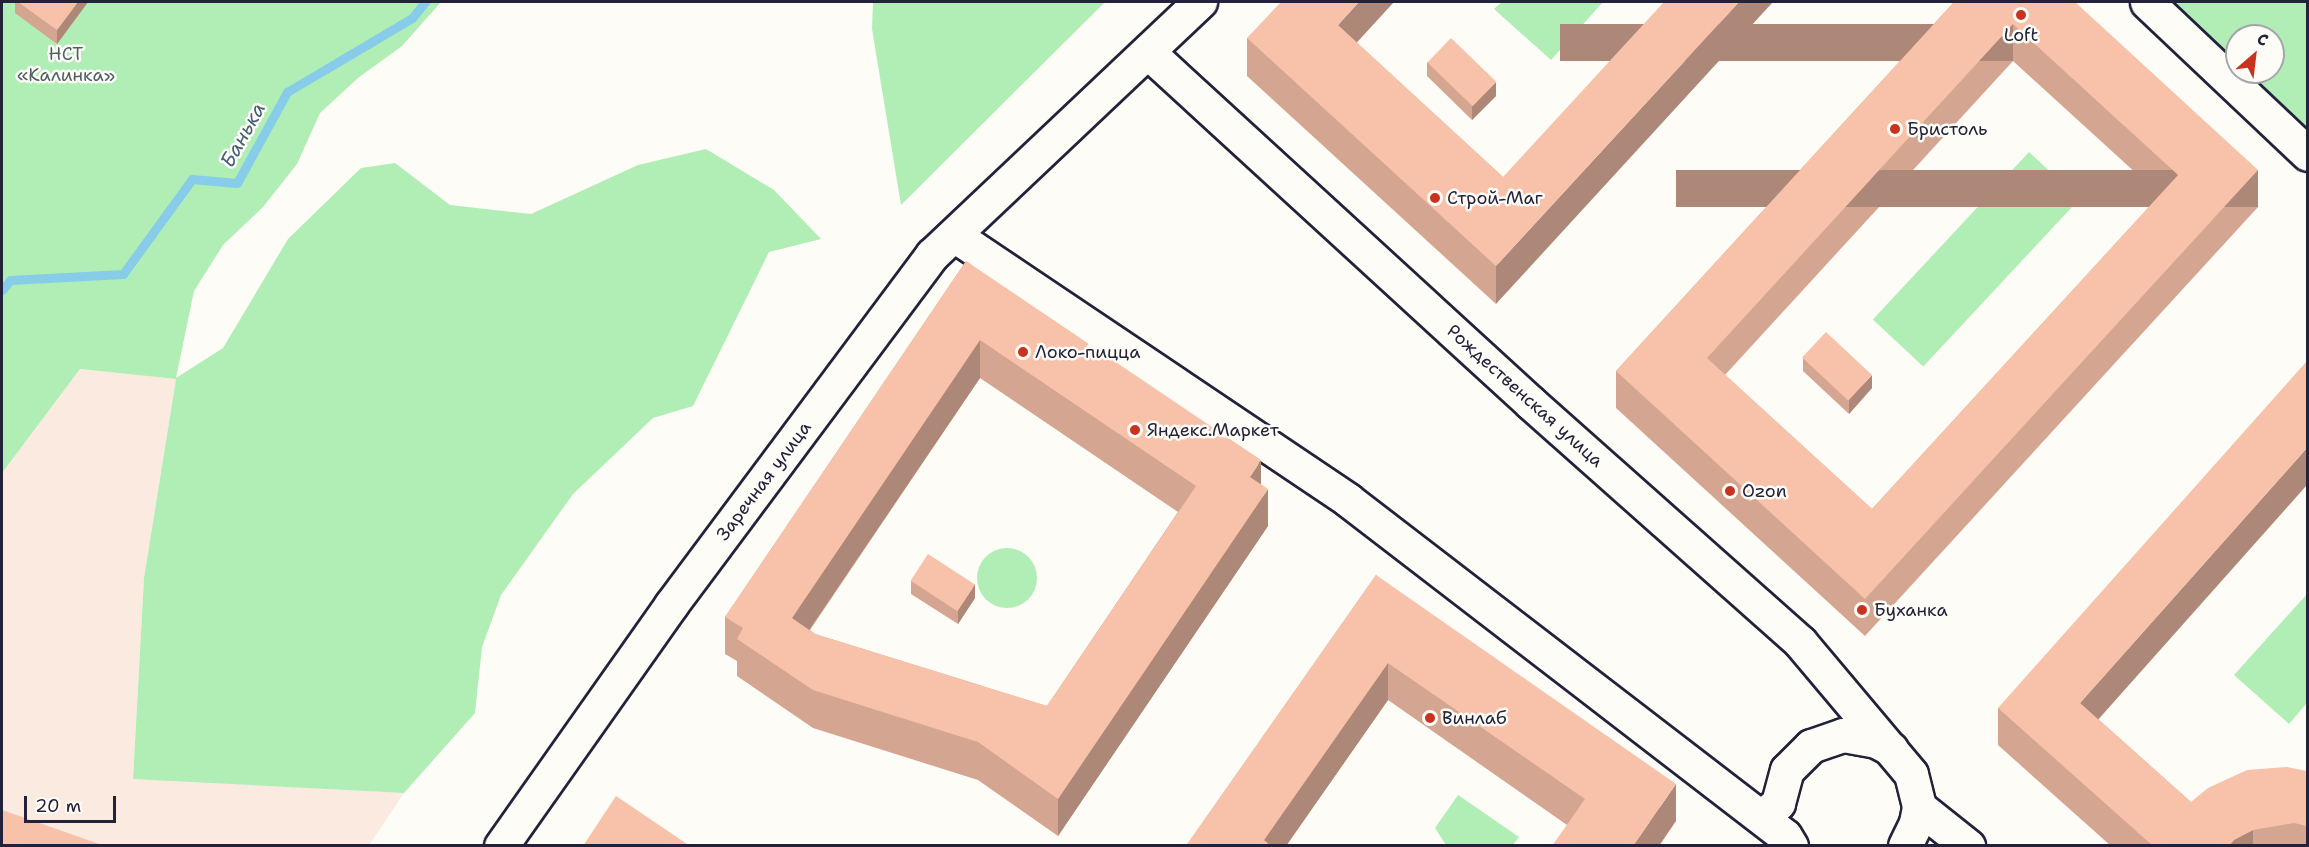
<!DOCTYPE html>
<html>
<head>
<meta charset="utf-8">
<style>
  body { margin:0 }
  #map { position:relative; width:2309px; height:847px; overflow:hidden; background:#fdfcf7; font-family:"Shantell Sans",sans-serif }
  div>[style] { position:absolute }
  [style*='--x'] { left:calc(var(--x)*1px); top:calc(var(--y)*1px); width:calc(var(--w)*1px); rotate:calc(var(--a)*1deg) }
  .built>* { inset:0; background:#fbeae0 }
  .green>* { inset:0; background:#b0eeb5; transform-origin:0 0 }
  .round { border-radius:50% }
  .stream>* { height:9px; margin:-4.5px; padding:0 4.5px; transform-origin:4.5px; border-radius:4.5px; background:#87cce9 }
  .roads { filter:drop-shadow(2px 0 #22223b) drop-shadow(-2px 0 #22223b) drop-shadow(0 2px #22223b) drop-shadow(0 -2px #22223b) }
  .minor>* { height:33px; margin:-16.5px; padding:0 16.5px; transform-origin:16.5px; border-radius:16.5px; background:#fdfcf7 }
  .wall>* { inset:0; background:#d4a692 }
  .shaded-wall>* { inset:0; background:#ad8777; transform-origin:0 0 }
  .building>* { inset:0; background:#f7c1aa; transform-origin:0 0 }
  .dots>* { width:16px; height:16px; translate:-50% -50%; box-sizing:border-box; border:3px solid #fdfcf7; border-radius:50% }
  span { translate:-50% -50%; white-space:nowrap; text-align:center; line-height:1.15; -webkit-text-stroke:5px #fdfcf7; paint-order:stroke }
  .poi-label { font-size:18px; color:#22223b }
  .left { translate:0 -50%; text-align:left }
  .park-label { font-size:18px; color:#4d5f60 }
  .street-label { font-size:18px; color:#22223b }
  .water-label { font-size:20px; color:#455e78; font-style:italic }
  .frame { position:absolute; inset:0; border:3px solid #22223b; pointer-events:none }
  .north { position:absolute; left:2225px; top:24px; width:60px; height:60px; box-sizing:border-box; background:#fdfcf7; border:2px solid #a5a5ac; border-radius:50%; rotate:28deg; font-size:16px; font-weight:700; line-height:24px; text-align:center; color:#22223b }
  .north::after { content:''; display:block; margin:auto; width:21px; height:27px; background:#c8321e; clip-path:polygon(50% 0,100% 100%,50% 72%,0 100%) }
  .scale { position:absolute; left:24px; top:796px; width:92px; height:27px; box-sizing:border-box; border:3px solid #22223b; border-top:0; padding-left:8px; font-size:18px; line-height:21px; white-space:nowrap; color:#22223b; -webkit-text-stroke:4px #fdfcf7; paint-order:stroke }
</style>
</head>
<body>
<div id="map">
  <div class="built">
    <div style="clip-path:polygon(80px 369px,176px 379px,144px 578px,133px 778px,404px 793px,369px 845px,2px 845px,2px 473px)"></div>
  </div>
  <div class="green">
    <div style="clip-path:polygon(2px 2px,441px 2px,402px 46px,358px 78px,320px 113px,297px 164px,263px 207px,223px 245px,194px 291px,176px 378px,223px 348px,288px 239px,361px 168px,395px 163px,450px 205px,531px 214px,638px 165px,706px 149px,774px 190px,821px 239px,769px 252px,693px 406px,653px 418px,573px 494px,501px 595px,482px 647px,475px 713px,404px 793px,133px 779px,144px 578px,176px 379px,80px 369px,2px 473px)"></div>
    <div style="clip-path:polygon(873px 2px,1105px 2px,901px 205px,872px 29px)"></div>
    <div style="clip-path:polygon(1502px 2px,1603px 2px,1551px 60px,1494px 9px)"></div>
    <div style="clip-path:polygon(2173px 2px,2307px 2px,2307px 131px,2246px 72px,2273px 72px,2273px 36px,2237px 36px,2237px 63px)"></div>
    <div style="left:2029px;top:152px;width:69px;height:229px;rotate:43deg"></div>
    <div class="round" style="left:977px;top:548px;width:60px;height:60px"></div>
    <div style="clip-path:polygon(2307px 594px,2307px 703px,2289px 724px,2234px 675px)"></div>
    <div style="clip-path:polygon(1458px 795px,1519px 837px,1513px 845px,1446px 845px,1435px 828px)"></div>
  </div>
  <div class="stream">
    <div style="--x:2;--y:290;--w:13;--a:-51"></div>
    <div style="--x:10;--y:280;--w:113;--a:-3"></div>
    <div style="--x:123;--y:274;--w:117;--a:-54"></div>
    <div style="--x:192;--y:179;--w:45;--a:5.1"></div>
    <div style="--x:237;--y:183;--w:104;--a:-61.2"></div>
    <div style="--x:287;--y:92;--w:145;--a:-30.6"></div>
    <div style="--x:412;--y:18;--w:21;--a:-51"></div>
  </div>
  <div class="roads">
    <div class="minor">
      <div style="--x:2147;--y:2;--w:221;--a:43.4"></div>
      <div style="--x:1149;--y:53;--w:518;--a:42.5"></div>
      <div style="--x:1531;--y:403;--w:360;--a:41.6"></div>
      <div style="--x:1800;--y:642;--w:172;--a:49.9"></div>
      <div style="--x:1911;--y:774;--w:34;--a:76"></div>
      <div style="--x:1919;--y:807;--w:16;--a:101"></div>
      <div style="--x:1916;--y:823;--w:25;--a:116"></div>
      <div style="--x:954;--y:235;--w:475;--a:33.9"></div>
      <div style="--x:1348;--y:500;--w:551;--a:37.56"></div>
      <div style="--x:1785;--y:836;--w:12;--a:59"></div>
      <div style="--x:1919;--y:807;--w:63;--a:38.5"></div>
      <div style="--x:1761;--y:817;--w:22;--a:-39"></div>
      <div style="--x:1778;--y:803;--w:34;--a:-75"></div>
      <div style="--x:1787;--y:770;--w:34;--a:-45"></div>
      <div style="--x:1811;--y:746;--w:34;--a:-19"></div>
      <div style="--x:1843;--y:735;--w:34;--a:10"></div>
      <div style="--x:1876;--y:741;--w:17;--a:28"></div>
      <div style="--x:501;--y:846;--w:295;--a:-54.8"></div>
      <div style="--x:671;--y:605;--w:437;--a:-53.3"></div>
      <div style="--x:932;--y:255;--w:369;--a:-43.4"></div>
    </div>
  </div>
  <div class="wall">
    <div style="clip-path:polygon(15px 2px,88px 2px,57px 44px,15px 13px)"></div>
    <div style="clip-path:polygon(evenodd,1954px 2px,2075px 2px,2258px 207px,1865px 636px,1616px 408px,1616px 371px,1954px 2px,2013px 61px,2160px 195px,1872px 509px,1725px 375px,2013px 61px)"></div>
    <div style="clip-path:polygon(1247px 38px,1356px 42px,1503px 177px,1496px 304px,1247px 76px)"></div>
    <div style="clip-path:polygon(1427px 62px,1496px 96px,1472px 120px,1427px 76px)"></div>
    <div style="clip-path:polygon(evenodd,966px 261px,1261px 484px,1268px 526px,1058px 836px,978px 780px,813px 728px,737px 676px,737px 661px,725px 654px,725px 617px,966px 261px,980px 378px,1178px 512px,1047px 706px,815px 634px,810px 630px,980px 378px)"></div>
    <div style="clip-path:polygon(1803px 358px,1872px 388px,1849px 414px,1803px 371px)"></div>
    <div style="clip-path:polygon(1376px 575px,1676px 821px,1567px 825px,1388px 700px,1286px 846px,1186px 846px)"></div>
    <div style="clip-path:polygon(911px 581px,975px 598px,958px 624px,911px 594px)"></div>
    <div style="clip-path:polygon(1998px 708px,2098px 719px,2191px 802px,2306px 771px,2307px 769px,2307px 846px,2111px 846px,1998px 745px)"></div>
  </div>
  <div class="shaded-wall">
    <div style="clip-path:polygon(78px 2px,88px 2px,57px 44px,57px 30px)"></div>
    <div style="clip-path:polygon(1359px 2px,1394px 2px,1338px 63px,1338px 25px)"></div>
    <div style="clip-path:polygon(1739px 2px,1773px 2px,1496px 304px,1496px 266px)"></div>
    <div style="left:2013px;top:24px;width:37px;height:453px;rotate:90deg"></div>
    <div style="clip-path:polygon(1496px 82px,1496px 96px,1472px 120px,1472px 106px)"></div>
    <div style="left:2258px;top:170px;width:37px;height:582px;rotate:90deg"></div>
    <div style="clip-path:polygon(980px 340px,980px 378px,792px 655px,792px 618px)"></div>
    <div style="clip-path:polygon(1872px 375px,1872px 388px,1849px 414px,1849px 400px)"></div>
    <div style="clip-path:polygon(2307px 448px,2307px 485px,2080px 740px,2080px 703px)"></div>
    <div style="clip-path:polygon(1261px 460px,1261px 498px,1250px 477px)"></div>
    <div style="clip-path:polygon(1268px 489px,1268px 526px,1058px 836px,1058px 799px)"></div>
    <div style="clip-path:polygon(975px 584px,975px 598px,958px 624px,958px 610px)"></div>
    <div style="clip-path:polygon(1388px 663px,1388px 700px,1286px 846px,1264px 846px,1264px 840px)"></div>
    <div style="clip-path:polygon(1676px 784px,1676px 821px,1659px 846px,1633px 846px)"></div>
    <div style="clip-path:polygon(2253px 830px,2253px 846px,2229px 846px,2234px 840px)"></div>
  </div>
  <div class="building">
    <div style="clip-path:polygon(18px 2px,78px 2px,57px 30px)"></div>
    <div style="clip-path:polygon(1281px 2px,1359px 2px,1338px 25px,1503px 177px,1664px 2px,1739px 2px,1496px 266px,1247px 38px)"></div>
    <div style="clip-path:polygon(evenodd,1954px 2px,2075px 2px,2258px 170px,1865px 599px,1616px 371px,1954px 2px,2013px 24px,2178px 175px,1872px 509px,1707px 358px,2013px 24px)"></div>
    <div style="left:1451px;top:38px;width:63px;height:34px;rotate:44deg"></div>
    <div style="clip-path:polygon(evenodd,966px 261px,1261px 460px,1250px 477px,1268px 489px,1058px 799px,978px 742px,813px 690px,737px 639px,743px 628px,725px 617px,966px 261px,980px 340px,1196px 486px,1047px 706px,815px 634px,792px 618px,980px 340px)"></div>
    <div style="left:1826px;top:332px;width:63px;height:35px;rotate:43deg"></div>
    <div style="clip-path:polygon(2307px 361px,2307px 448px,2080px 703px,2191px 802px,2208px 788px,2247px 770px,2287px 767px,2306px 771px,2307px 769px,2307px 826px,2294px 823px,2253px 830px,2234px 840px,2229px 846px,2153px 846px,1998px 708px)"></div>
    <div style="left:928px;top:554px;width:56px;height:32px;rotate:33deg"></div>
    <div style="clip-path:polygon(1376px 575px,1676px 784px,1633px 846px,1552px 846px,1585px 799px,1388px 663px,1264px 840px,1271px 846px,1186px 846px)"></div>
    <div style="clip-path:polygon(616px 796px,690px 846px,583px 846px)"></div>
    <div style="clip-path:polygon(2px 810px,105px 846px,2px 846px)"></div>
  </div>
  <div class="dots">
    <div style="left:2021px;top:15px;background:#c8321e"></div>
    <div style="left:1895px;top:129px;background:#c8321e"></div>
    <div style="left:1435px;top:198px;background:#c8321e"></div>
    <div style="left:1023px;top:352px;background:#c8321e"></div>
    <div style="left:1135px;top:430px;background:#c8321e"></div>
    <div style="left:1730px;top:491px;background:#c8321e"></div>
    <div style="left:1862px;top:610px;background:#c8321e"></div>
    <div style="left:1430px;top:718px;background:#c8321e"></div>
  </div>
  <div class="poi-label">
    <span style="left:2021px;top:35px">Loft</span>
    <span class="left" style="left:1907px;top:129px">Бристоль</span>
    <span class="left" style="left:1447px;top:198px">Строй-Маг</span>
    <span class="left" style="left:1035px;top:352px">Локо-пицца</span>
    <span class="left" style="left:1147px;top:430px">Яндекс.Маркет</span>
    <span class="left" style="left:1742px;top:491px">Ozon</span>
    <span class="left" style="left:1874px;top:610px">Буханка</span>
    <span class="left" style="left:1442px;top:718px">Винлаб</span>
  </div>
  <div class="park-label">
    <span style="left:66px;top:65px">НСТ<br>«Калинка»</span>
  </div>
  <div class="street-label">
    <span style="left:1525px;top:396px;rotate:42deg">Рождественская улица</span>
    <span style="left:764px;top:481px;rotate:-53deg">Заречная улица</span>
  </div>
  <div class="water-label">
    <span style="left:243px;top:135px;rotate:-61deg">Банька</span>
  </div>
  <div class="frame"></div>
  <div class="north">С</div>
  <div class="scale">20 m</div>
</div>
</body>
</html>
